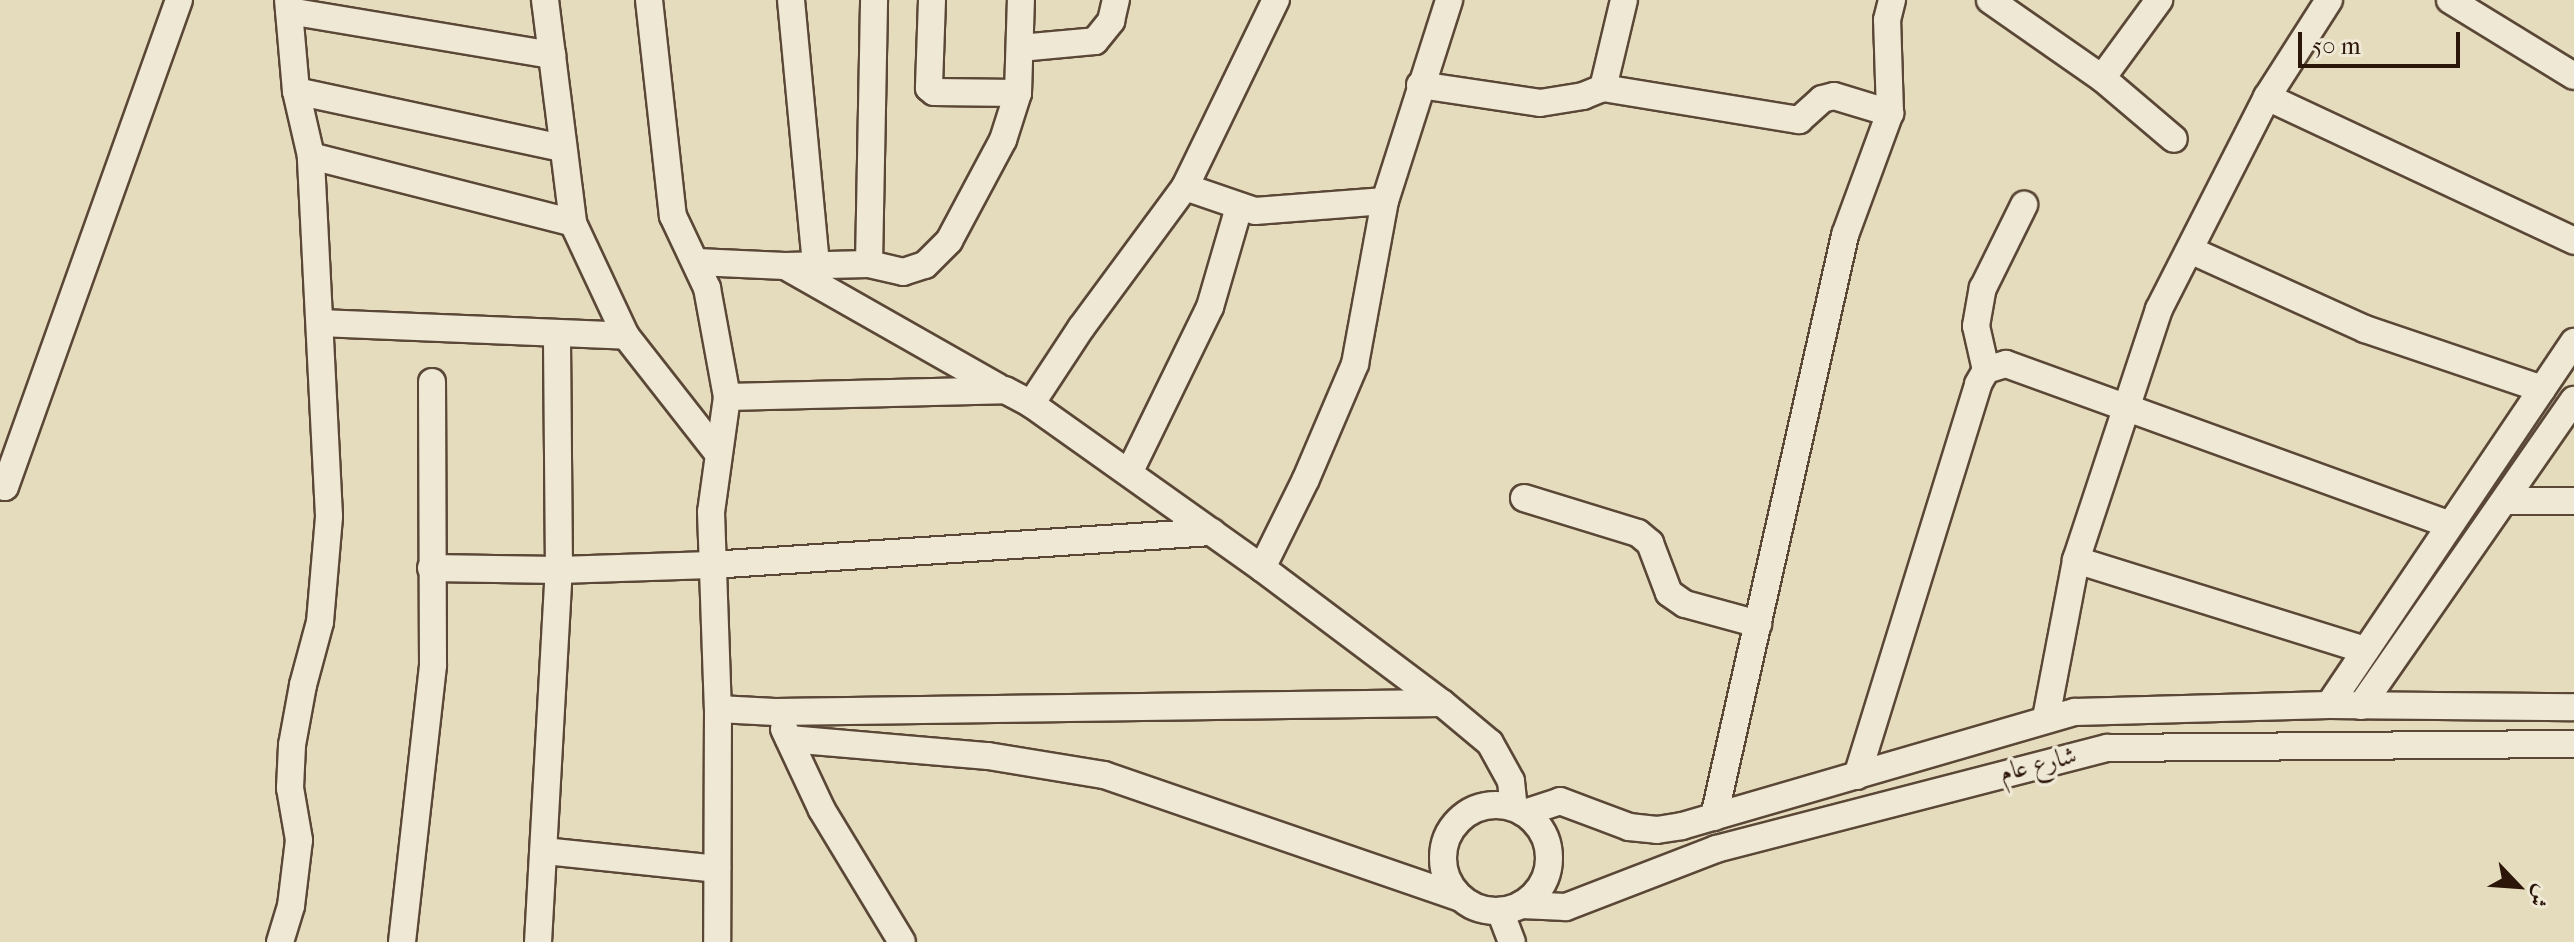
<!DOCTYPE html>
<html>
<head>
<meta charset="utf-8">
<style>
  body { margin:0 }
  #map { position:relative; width:2574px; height:942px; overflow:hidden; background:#e5dbbd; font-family:"IM FELL French Canon",Amiri,serif }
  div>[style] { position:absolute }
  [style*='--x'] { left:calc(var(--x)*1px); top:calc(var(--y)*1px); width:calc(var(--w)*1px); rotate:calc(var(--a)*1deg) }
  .roads { filter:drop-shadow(2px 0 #5a4736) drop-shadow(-2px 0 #5a4736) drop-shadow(0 2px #5a4736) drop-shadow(0 -2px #5a4736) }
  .street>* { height:26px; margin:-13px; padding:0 13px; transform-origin:13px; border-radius:13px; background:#eee8d4 }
  .street>.ring { margin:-13px; padding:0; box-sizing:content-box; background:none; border:26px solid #eee8d4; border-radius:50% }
  span { translate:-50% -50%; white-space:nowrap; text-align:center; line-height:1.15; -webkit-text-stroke:7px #eee8d4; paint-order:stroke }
  .street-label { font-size:26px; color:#2c1609 }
  .north { position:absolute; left:2478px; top:846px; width:80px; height:80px; -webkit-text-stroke:6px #eee8d4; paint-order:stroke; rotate:115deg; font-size:22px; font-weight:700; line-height:32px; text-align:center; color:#2c1609 }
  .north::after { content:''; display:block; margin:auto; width:28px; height:36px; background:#2c1609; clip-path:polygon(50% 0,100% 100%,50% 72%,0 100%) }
  .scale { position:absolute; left:2298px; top:32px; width:162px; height:36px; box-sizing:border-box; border:4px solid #2c1609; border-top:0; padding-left:10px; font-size:24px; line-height:28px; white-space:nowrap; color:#2c1609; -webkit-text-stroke:6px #eee8d4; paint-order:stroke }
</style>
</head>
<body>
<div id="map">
  <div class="roads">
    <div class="street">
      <div style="--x:545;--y:0;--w:225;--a:82.8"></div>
      <div style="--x:573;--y:223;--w:125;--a:64.9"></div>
      <div style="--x:626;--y:336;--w:147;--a:51.9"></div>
      <div style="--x:649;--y:0;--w:217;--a:83.7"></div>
      <div style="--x:673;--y:216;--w:80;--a:64.7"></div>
      <div style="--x:707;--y:288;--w:111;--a:79.6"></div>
      <div style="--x:727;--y:397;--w:116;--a:97.9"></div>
      <div style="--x:711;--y:512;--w:197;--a:88"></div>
      <div style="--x:718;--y:709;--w:233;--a:90.2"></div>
      <div style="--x:791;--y:0;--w:267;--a:84.6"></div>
      <div style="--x:932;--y:0;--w:88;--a:92"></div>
      <div style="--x:929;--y:88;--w:6;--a:39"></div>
      <div style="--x:934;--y:92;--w:84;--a:0.7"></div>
      <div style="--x:1990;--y:0;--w:136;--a:34.9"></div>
      <div style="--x:2102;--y:78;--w:94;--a:40.3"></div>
      <div style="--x:2450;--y:0;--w:145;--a:31.5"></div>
      <div style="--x:289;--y:11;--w:267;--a:9.5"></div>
      <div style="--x:1020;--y:48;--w:75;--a:-5.3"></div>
      <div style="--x:1095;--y:41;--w:26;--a:-51"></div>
      <div style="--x:1111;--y:21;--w:22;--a:-77"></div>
      <div style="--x:2102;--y:78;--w:97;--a:-53.8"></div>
      <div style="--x:1420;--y:85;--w:121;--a:8.5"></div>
      <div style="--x:1540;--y:103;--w:44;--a:-9.2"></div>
      <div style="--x:1583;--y:96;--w:22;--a:-22"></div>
      <div style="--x:1603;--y:88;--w:199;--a:9.3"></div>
      <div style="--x:1799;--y:120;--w:31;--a:-42"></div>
      <div style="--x:1822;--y:99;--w:12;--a:-14"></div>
      <div style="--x:1834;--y:96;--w:59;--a:16.9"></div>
      <div style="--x:1603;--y:88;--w:90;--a:-76.6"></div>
      <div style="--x:296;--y:91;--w:273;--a:12.1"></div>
      <div style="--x:2267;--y:97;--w:339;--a:25.1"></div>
      <div style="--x:311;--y:156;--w:270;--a:14.3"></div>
      <div style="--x:1185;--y:187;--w:74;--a:18.9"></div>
      <div style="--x:1255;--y:211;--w:130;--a:-4.4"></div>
      <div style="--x:2190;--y:250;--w:192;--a:24.3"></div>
      <div style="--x:2365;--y:329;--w:187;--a:18.7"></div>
      <div style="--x:697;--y:262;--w:88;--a:2.6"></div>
      <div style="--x:785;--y:266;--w:84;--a:-1.4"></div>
      <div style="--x:869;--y:264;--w:35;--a:13"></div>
      <div style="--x:903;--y:272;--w:23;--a:-18"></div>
      <div style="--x:925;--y:265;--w:34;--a:-45"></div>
      <div style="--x:949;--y:241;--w:115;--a:-61.9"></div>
      <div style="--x:1003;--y:140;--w:49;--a:-72.3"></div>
      <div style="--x:1018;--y:93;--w:93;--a:-88.2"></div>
      <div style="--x:869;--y:264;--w:264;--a:-88.9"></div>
      <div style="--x:785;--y:266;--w:245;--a:29.6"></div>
      <div style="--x:321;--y:323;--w:305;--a:2.4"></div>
      <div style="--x:1986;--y:370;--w:21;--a:-17"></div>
      <div style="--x:2006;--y:364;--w:472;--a:19.9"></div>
      <div style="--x:727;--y:397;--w:278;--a:-1.4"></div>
      <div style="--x:1005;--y:390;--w:30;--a:28"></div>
      <div style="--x:1031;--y:404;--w:283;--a:35.4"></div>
      <div style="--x:1262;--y:568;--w:225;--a:36.9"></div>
      <div style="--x:1442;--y:703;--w:62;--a:39.8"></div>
      <div style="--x:1490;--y:743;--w:43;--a:61.1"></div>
      <div style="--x:1511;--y:781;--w:27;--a:84"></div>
      <div style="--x:1031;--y:404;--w:91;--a:-56.7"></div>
      <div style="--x:1081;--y:328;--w:175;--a:-53.6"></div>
      <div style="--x:1185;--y:187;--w:208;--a:-64.1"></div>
      <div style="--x:1129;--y:473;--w:185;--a:-64"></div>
      <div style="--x:1210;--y:307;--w:104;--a:-73.8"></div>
      <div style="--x:0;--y:485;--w:5;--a:22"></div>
      <div style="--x:5;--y:487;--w:517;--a:-70.34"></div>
      <div style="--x:1524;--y:498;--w:119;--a:17.1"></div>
      <div style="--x:1638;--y:533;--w:16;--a:40"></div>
      <div style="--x:1650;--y:543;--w:53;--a:69.2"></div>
      <div style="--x:1669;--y:593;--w:19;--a:35"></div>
      <div style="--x:1685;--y:604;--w:76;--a:15.3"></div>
      <div style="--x:2506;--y:501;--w:68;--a:0"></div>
      <div style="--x:2076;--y:560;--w:303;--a:17.3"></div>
      <div style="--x:431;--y:568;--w:128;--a:0.9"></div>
      <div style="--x:559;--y:570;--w:152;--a:-1.9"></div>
      <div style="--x:711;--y:565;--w:502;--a:-3.77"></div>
      <div style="--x:1262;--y:568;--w:99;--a:-63.7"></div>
      <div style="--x:1306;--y:479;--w:125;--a:-66.9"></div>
      <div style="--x:1355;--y:364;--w:166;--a:-79.6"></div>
      <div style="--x:1385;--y:201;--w:211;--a:-72.3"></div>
      <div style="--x:2329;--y:705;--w:438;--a:-56"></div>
      <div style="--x:2361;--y:706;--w:373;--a:-55.2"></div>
      <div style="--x:718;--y:709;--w:57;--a:3"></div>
      <div style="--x:775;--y:712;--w:667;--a:-0.77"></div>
      <div style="--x:2046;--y:718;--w:161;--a:-79.2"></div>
      <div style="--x:2076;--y:560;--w:264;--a:-71.7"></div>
      <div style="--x:2159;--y:309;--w:238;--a:-63"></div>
      <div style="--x:2267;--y:97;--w:115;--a:-57.4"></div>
      <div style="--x:784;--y:729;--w:89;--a:64.9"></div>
      <div style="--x:822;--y:810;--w:154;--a:58.8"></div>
      <div style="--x:789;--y:739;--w:200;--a:4.9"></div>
      <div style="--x:988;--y:756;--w:118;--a:9.3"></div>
      <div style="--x:1104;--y:775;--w:375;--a:19"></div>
      <div style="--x:1857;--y:776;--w:410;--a:-72.8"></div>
      <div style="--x:1978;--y:384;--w:16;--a:-60"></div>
      <div style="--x:1986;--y:370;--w:45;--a:-102.8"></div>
      <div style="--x:1976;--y:326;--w:39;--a:-80"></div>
      <div style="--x:1983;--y:288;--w:93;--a:-63.7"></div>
      <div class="ring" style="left:1443px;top:805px;width:80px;height:80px"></div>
      <div style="--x:1524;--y:813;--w:38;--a:-18"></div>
      <div style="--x:1560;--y:801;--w:74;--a:20.6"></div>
      <div style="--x:1629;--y:827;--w:28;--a:6"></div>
      <div style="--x:1657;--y:830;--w:25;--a:-9"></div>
      <div style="--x:1682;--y:826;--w:409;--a:-16.2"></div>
      <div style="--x:2075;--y:712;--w:254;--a:-1.6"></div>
      <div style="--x:2329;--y:705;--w:245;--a:0.5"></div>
      <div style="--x:1714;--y:817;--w:597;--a:-77.31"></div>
      <div style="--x:1845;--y:235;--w:130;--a:-69.8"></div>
      <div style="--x:1890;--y:113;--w:93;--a:-91.8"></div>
      <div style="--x:1887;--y:20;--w:21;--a:-76"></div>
      <div style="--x:544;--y:851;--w:174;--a:5.9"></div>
      <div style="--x:1521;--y:905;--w:45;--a:2.5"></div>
      <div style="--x:1566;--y:907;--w:161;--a:-21.1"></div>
      <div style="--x:1716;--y:849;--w:404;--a:-14.5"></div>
      <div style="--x:2107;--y:748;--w:467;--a:-0.5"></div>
      <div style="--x:1500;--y:911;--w:33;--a:69"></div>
      <div style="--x:280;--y:942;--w:38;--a:-73"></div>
      <div style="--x:291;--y:906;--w:66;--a:-83.1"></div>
      <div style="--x:299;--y:840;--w:53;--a:-99.8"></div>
      <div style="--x:290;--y:788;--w:43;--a:-87.3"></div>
      <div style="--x:292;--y:745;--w:61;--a:-79.6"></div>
      <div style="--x:303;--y:685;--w:65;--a:-74.9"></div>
      <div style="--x:320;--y:622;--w:106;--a:-85.1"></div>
      <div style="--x:329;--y:516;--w:360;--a:-92.9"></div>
      <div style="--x:311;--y:156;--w:67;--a:-103"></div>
      <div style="--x:296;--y:91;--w:91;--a:-95"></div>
      <div style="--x:402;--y:942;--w:279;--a:-83.6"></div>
      <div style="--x:433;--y:665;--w:283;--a:-90.2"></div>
      <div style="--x:538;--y:942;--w:373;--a:-86.8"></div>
      <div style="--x:559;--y:570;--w:237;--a:-90.5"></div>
    </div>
  </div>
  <div class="street-label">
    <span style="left:2038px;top:764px;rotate:-14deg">شارع عام</span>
  </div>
  <div class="north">ش</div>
  <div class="scale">50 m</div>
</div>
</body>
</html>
